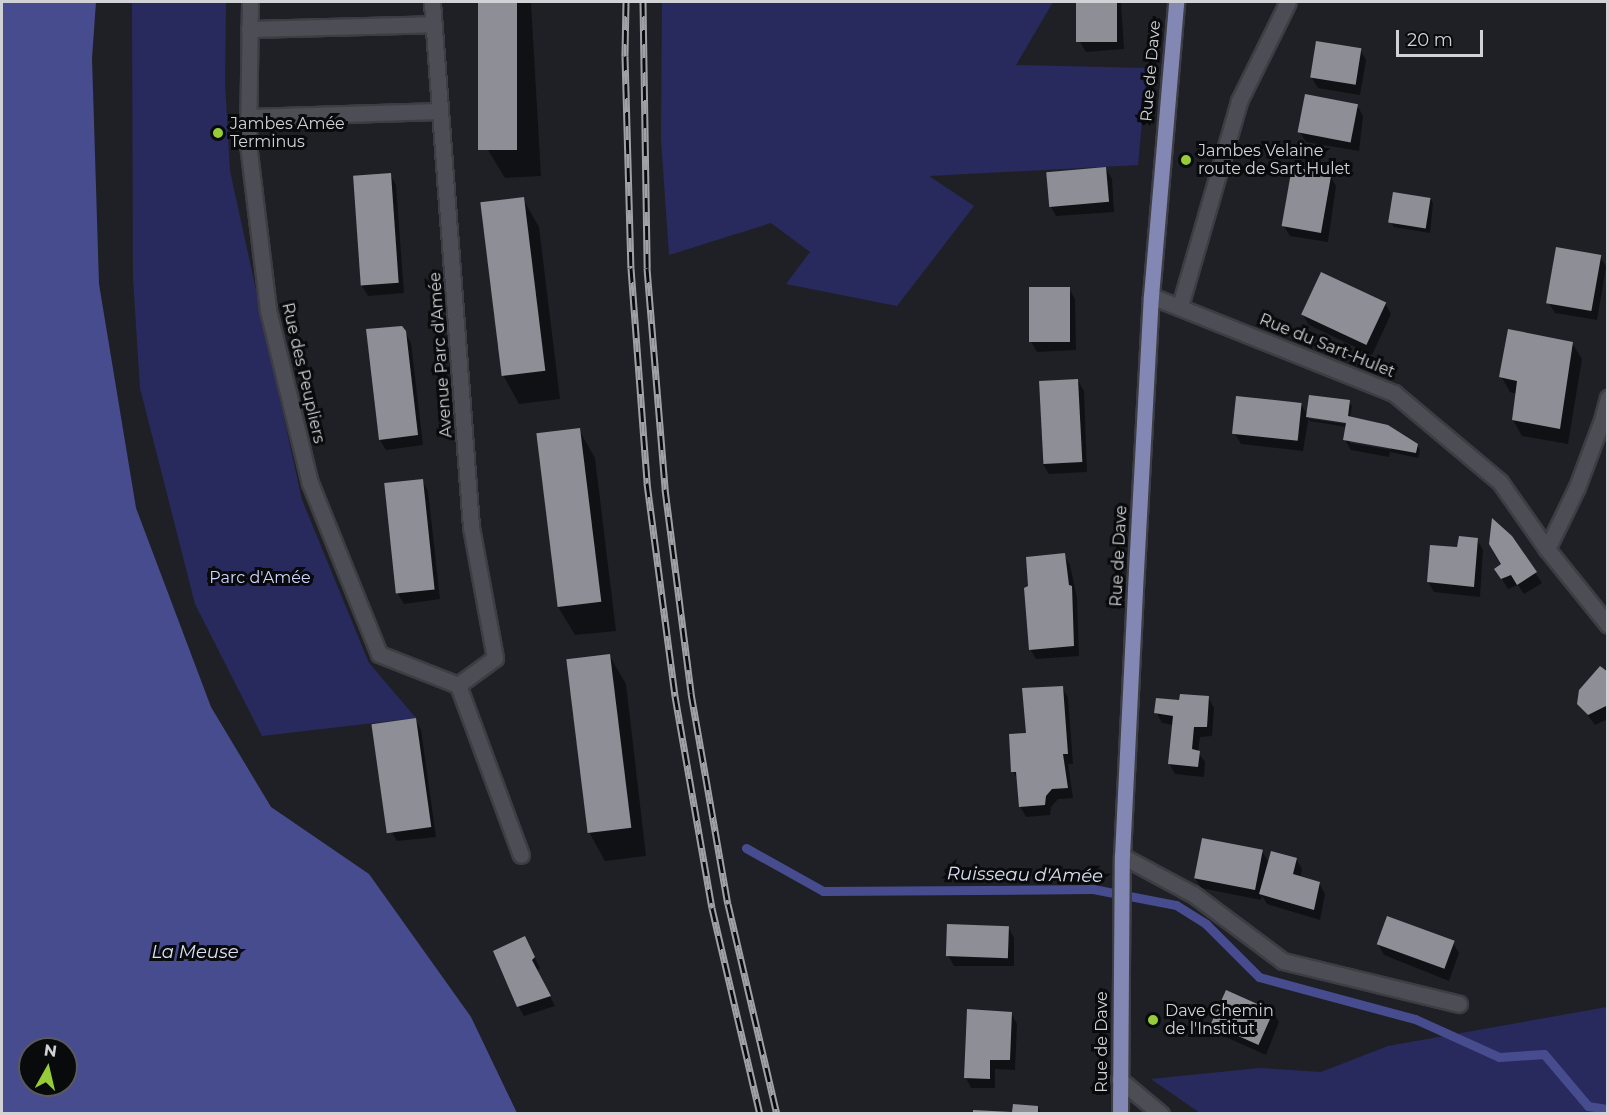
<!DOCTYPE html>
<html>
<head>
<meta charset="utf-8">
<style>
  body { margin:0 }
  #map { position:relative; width:1609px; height:1115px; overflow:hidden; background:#1f2026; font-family:Montserrat,sans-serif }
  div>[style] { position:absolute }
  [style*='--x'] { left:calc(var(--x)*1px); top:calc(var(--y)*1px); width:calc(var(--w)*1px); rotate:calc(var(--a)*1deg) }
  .green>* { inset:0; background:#282a5e }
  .water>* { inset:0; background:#474c8f }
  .shadow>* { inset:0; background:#0007 }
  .stream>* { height:9px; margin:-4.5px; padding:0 4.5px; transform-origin:4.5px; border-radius:4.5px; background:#474c8f }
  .building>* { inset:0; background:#8d8e96; transform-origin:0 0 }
  .roads { filter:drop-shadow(2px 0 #3d3d43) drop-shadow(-2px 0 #3d3d43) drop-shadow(0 2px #3d3d43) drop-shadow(0 -2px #3d3d43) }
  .minor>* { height:15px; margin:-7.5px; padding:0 7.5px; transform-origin:7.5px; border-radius:7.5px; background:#4d4e55 }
  .major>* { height:15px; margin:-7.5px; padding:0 7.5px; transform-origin:7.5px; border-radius:7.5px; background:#8288b3 }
  .rail>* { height:7px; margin-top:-3.5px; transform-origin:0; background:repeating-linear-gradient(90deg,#090a0c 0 14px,#a0a1a6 0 28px); box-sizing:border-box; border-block:2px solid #a0a1a6 }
  .dots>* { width:16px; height:16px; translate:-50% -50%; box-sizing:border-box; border:3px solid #090a0c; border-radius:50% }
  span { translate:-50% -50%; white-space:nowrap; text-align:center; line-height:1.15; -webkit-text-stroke:6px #090a0c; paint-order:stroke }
  .street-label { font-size:16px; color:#d1d2d6 }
  .poi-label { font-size:16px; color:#d1d2d6 }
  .left { translate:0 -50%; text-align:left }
  .park-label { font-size:16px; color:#cfd6fe }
  .water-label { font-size:18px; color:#dce0f4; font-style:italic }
  .frame { position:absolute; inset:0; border:3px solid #d1d2d6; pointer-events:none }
  .north { position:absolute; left:18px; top:1037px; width:60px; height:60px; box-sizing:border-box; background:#090a0c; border:2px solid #595a5d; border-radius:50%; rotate:8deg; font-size:16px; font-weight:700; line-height:24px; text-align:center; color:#d1d2d6 }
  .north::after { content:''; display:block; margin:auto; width:21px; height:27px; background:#97cc39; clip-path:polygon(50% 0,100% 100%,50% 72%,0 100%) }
  .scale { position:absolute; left:1396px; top:30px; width:87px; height:27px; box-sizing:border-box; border:3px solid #d1d2d6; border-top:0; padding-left:8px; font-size:18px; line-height:21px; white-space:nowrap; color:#d1d2d6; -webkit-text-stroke:4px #090a0c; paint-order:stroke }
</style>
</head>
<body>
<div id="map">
  <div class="green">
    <div style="clip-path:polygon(132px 2px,226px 2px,225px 83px,230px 171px,302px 500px,369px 663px,416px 718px,262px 736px,195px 604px,140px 388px,133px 278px)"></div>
    <div style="clip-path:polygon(662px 2px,1053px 2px,1016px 65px,1147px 68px,1138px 165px,929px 176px,974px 206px,897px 306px,786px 284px,810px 252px,771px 223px,669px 255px,661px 139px)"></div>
    <div style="clip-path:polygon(1607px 1007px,1607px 1113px,1200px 1113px,1151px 1079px,1260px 1068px,1321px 1072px,1388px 1046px)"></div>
  </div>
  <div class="water">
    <div style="clip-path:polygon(evenodd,2px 2px,96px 2px,92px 58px,99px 284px,136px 508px,211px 707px,271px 807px,369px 874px,471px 1017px,517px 1113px,2px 1113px,2px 2px,30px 1049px,66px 1049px,66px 1085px,30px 1085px,30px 1049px)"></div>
  </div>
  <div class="shadow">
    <div style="clip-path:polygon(479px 2px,531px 3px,541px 176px,505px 178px,488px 150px)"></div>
    <div style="clip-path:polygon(1068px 2px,1067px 2px,1121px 2px,1124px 49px,1086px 52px,1080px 42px,1078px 2px)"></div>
    <div style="clip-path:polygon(1360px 49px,1366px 60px,1360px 95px,1318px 88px,1312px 78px)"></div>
    <div style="clip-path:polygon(1357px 105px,1363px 116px,1359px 151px,1306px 142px,1300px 132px)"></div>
    <div style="clip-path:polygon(1106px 169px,1112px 179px,1114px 212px,1056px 216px,1050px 205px)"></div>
    <div style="clip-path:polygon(390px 174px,396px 185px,404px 293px,368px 296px,362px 286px)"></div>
    <div style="clip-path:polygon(1330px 175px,1336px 186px,1328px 242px,1290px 236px,1284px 226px)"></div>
    <div style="clip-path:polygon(523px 199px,539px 227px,560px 399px,519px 404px,503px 375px)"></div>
    <div style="clip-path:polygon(1431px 199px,1433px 204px,1430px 233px,1394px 227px,1391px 222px)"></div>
    <div style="clip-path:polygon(1600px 256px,1606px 267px,1597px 320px,1555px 313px,1549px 303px)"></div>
    <div style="clip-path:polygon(1030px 289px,1069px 289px,1075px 299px,1076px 350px,1037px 352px,1031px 342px)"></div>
    <div style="clip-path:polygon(1385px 303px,1391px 314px,1372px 355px,1309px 325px,1303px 315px)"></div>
    <div style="clip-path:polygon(367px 331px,405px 332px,411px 343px,423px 445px,386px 450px,380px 440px)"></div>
    <div style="clip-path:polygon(1572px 343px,1582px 359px,1568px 444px,1522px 436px,1513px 420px,1517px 394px,1510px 392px,1501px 376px)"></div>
    <div style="clip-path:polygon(1078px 381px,1084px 391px,1087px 472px,1049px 474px,1043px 464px,1040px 382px)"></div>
    <div style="clip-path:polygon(evenodd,1349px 402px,1352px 406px,1350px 417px,1417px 445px,1420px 450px,1418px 458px,1390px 452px,1389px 457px,1351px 450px,1345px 440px,1347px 427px,1310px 421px,1309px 419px,1353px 425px,1354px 422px,1309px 416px,1303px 451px,1241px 444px,1235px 434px,1301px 404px,1308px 416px,1349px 402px,1350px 440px,1391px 447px,1391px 450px,1350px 443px,1350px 440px)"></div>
    <div style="clip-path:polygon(579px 430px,595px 458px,616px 631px,575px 635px,558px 607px)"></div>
    <div style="clip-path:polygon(422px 480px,428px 491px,440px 599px,404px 604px,398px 594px)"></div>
    <div style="clip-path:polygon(1511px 537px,1542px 583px,1524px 594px,1518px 585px,1508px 589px,1496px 570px,1503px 564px)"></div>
    <div style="clip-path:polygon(1477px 540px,1483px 550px,1480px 597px,1434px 592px,1428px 582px)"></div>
    <div style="clip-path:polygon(1064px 555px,1070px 565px,1077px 598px,1079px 656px,1036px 659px,1030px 649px)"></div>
    <div style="clip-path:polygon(609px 655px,626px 684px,646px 856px,605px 861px,589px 832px)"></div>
    <div style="clip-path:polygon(1608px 674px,1608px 719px,1595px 725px,1579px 704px)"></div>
    <div style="clip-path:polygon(1062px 687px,1068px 698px,1073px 764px,1068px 764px,1073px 798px,1058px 799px,1051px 807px,1050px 815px,1026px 817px,1020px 806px,1018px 781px,1013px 771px,1027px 734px)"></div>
    <div style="clip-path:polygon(1208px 697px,1214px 708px,1212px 736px,1200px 737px,1198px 752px,1205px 762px,1204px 777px,1175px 774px,1169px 763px,1174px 725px,1162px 723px,1156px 712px,1181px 701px)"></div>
    <div style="clip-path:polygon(415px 719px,421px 730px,436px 837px,397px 841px,391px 831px)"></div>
    <div style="clip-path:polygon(1262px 851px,1269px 863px,1296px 859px,1302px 869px,1300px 878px,1319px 883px,1325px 894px,1320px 920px,1267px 904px,1262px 896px,1261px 900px,1201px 888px,1195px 878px)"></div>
    <div style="clip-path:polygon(1008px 927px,1014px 938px,1014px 966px,954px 966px,948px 955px)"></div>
    <div style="clip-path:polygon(1453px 943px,1459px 953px,1449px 981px,1384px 955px,1378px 944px)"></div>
    <div style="clip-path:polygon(530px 948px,540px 968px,537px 971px,555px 1006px,524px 1016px,518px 1006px)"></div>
    <div style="clip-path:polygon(1273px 1012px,1279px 1022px,1266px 1055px,1219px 1034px,1213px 1024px)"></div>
    <div style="clip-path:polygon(1011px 1013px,1017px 1024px,1015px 1070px,995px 1069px,995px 1088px,971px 1088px,966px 1078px)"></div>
    <div style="clip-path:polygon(1014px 1105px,1038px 1107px,1041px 1114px,974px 1114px,974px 1111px,1014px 1113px)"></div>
  </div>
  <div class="stream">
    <div style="--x:746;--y:848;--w:88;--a:29.2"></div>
    <div style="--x:823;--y:891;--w:270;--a:-0.4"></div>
    <div style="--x:1093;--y:889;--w:85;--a:10.9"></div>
    <div style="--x:1176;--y:905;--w:36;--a:32"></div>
    <div style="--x:1206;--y:924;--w:75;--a:45"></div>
    <div style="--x:1259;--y:977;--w:162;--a:15.1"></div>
    <div style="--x:1415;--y:1019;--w:92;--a:24.3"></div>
    <div style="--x:1499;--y:1057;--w:45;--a:-3.8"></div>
    <div style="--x:1544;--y:1054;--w:68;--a:49.8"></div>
    <div style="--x:1588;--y:1106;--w:20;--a:9"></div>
  </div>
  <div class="building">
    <div style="left:478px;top:2px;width:39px;height:148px"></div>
    <div style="left:1076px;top:2px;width:41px;height:40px"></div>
    <div style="left:1316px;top:41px;width:46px;height:37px;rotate:9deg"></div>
    <div style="left:1305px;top:94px;width:54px;height:39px;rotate:11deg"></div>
    <div style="left:1106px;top:167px;width:35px;height:60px;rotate:85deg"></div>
    <div style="left:1292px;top:167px;width:40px;height:60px;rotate:10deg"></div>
    <div style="left:391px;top:173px;width:110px;height:38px;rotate:86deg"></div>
    <div style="left:1393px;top:192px;width:38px;height:31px;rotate:9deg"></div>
    <div style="left:524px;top:197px;width:175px;height:44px;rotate:83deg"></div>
    <div style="left:1556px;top:247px;width:46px;height:57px;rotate:10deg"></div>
    <div style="left:1321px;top:272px;width:72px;height:47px;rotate:25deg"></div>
    <div style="left:1029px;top:287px;width:41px;height:55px"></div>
    <div style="clip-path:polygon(402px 326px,406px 331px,418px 435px,379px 440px,366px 329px)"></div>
    <div style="clip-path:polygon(1508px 329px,1573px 342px,1560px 429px,1512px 420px,1517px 381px,1499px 377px)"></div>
    <div style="left:1078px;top:379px;width:83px;height:39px;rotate:87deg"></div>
    <div style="clip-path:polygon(1309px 395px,1350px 400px,1348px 416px,1388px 425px,1418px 444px,1416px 453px,1343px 440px,1346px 423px,1306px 417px)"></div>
    <div style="left:1236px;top:396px;width:66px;height:38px;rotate:6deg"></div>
    <div style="left:580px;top:428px;width:175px;height:44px;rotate:83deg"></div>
    <div style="left:423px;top:479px;width:111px;height:39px;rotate:84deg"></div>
    <div style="clip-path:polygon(1492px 518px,1512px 536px,1537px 572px,1517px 585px,1511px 575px,1501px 579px,1494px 569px,1501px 564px,1489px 544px)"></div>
    <div style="clip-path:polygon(1459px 536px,1478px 538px,1474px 587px,1427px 582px,1430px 545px,1457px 547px)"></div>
    <div style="clip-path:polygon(1065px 553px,1069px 585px,1072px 586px,1074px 646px,1029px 650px,1024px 588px,1028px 586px,1026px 557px)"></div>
    <div style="left:610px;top:654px;width:175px;height:44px;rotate:83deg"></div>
    <div style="clip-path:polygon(1600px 666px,1608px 672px,1608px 705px,1588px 715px,1577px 704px,1579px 690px)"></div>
    <div style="clip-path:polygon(1063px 686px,1068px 754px,1063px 754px,1068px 788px,1052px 789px,1046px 796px,1045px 805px,1019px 807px,1016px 772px,1011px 772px,1009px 734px,1026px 733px,1022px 688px)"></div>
    <div style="clip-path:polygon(1180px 694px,1209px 696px,1207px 727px,1194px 727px,1192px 749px,1200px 751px,1198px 767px,1168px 764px,1173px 716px,1154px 713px,1156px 698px,1179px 700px)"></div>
    <div style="left:416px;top:718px;width:110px;height:45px;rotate:82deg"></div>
    <div style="left:1202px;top:838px;width:62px;height:41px;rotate:11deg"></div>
    <div style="clip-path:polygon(1271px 851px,1297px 858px,1293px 874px,1320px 882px,1314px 910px,1259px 894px)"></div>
    <div style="left:1387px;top:916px;width:72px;height:30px;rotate:20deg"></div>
    <div style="left:947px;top:924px;width:62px;height:32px;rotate:2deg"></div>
    <div style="clip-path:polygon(525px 936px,535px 957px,532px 960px,551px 996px,517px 1007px,493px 951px)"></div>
    <div style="left:1226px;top:990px;width:52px;height:37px;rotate:24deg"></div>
    <div style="clip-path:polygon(967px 1009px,1012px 1012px,1010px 1060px,990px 1060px,990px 1079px,964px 1078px)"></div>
    <div style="clip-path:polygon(1013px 1104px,1038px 1106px,1038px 1113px,973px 1113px,973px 1110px,1012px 1112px)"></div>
  </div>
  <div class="roads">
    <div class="minor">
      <div style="--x:250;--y:2;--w:142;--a:90.8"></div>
      <div style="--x:248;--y:144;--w:167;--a:83.1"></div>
      <div style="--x:268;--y:310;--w:178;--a:76.4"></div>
      <div style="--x:310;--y:483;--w:184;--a:68"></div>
      <div style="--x:379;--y:654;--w:85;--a:21.4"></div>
      <div style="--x:432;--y:2;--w:526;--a:85.75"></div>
      <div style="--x:471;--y:527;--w:133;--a:79.6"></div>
      <div style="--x:495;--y:658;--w:46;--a:143.9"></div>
      <div style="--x:249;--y:29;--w:185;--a:-1.5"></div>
      <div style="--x:248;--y:117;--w:192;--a:-1.8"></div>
      <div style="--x:1151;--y:296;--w:262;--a:21.8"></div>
      <div style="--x:1394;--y:393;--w:138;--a:40"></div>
      <div style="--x:1500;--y:482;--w:82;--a:55"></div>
      <div style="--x:1547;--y:549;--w:97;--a:51.2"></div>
      <div style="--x:1180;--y:306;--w:213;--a:-73.9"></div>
      <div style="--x:1239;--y:101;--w:110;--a:-63.7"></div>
      <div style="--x:1547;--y:549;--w:69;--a:-64.2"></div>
      <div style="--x:1577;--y:487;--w:72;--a:-69.5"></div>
      <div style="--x:1602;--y:420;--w:23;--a:-75"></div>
      <div style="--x:458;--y:685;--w:181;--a:69.7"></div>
      <div style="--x:1122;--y:856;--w:81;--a:28.2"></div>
      <div style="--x:1193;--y:894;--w:112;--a:36.7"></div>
      <div style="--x:1283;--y:961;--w:181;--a:13.7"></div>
      <div style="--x:1119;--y:1079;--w:55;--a:39.8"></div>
    </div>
    <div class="major">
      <div style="--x:1120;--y:1114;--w:258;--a:-89.6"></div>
      <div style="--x:1122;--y:856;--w:267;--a:-87.2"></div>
      <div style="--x:1135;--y:589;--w:293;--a:-86.9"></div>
      <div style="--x:1151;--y:296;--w:295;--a:-85.1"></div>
    </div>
  </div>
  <div class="rail">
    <div style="--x:626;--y:2;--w:54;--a:91.1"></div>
    <div style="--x:625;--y:56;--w:212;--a:88.4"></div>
    <div style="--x:631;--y:268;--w:216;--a:85.7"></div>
    <div style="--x:647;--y:483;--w:215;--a:82.5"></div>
    <div style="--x:675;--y:696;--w:215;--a:80.1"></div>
    <div style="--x:712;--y:908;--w:212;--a:76.9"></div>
    <div style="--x:643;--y:2;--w:266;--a:89.1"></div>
    <div style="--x:647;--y:268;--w:222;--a:85.3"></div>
    <div style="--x:665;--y:489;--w:206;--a:82.7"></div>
    <div style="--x:691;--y:693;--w:214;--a:80.1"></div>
    <div style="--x:728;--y:904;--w:216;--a:76.9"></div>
  </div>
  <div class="dots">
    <div style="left:218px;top:133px;background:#97cc39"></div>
    <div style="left:1186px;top:160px;background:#97cc39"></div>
    <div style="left:1153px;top:1020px;background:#97cc39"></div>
  </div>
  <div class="street-label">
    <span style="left:1151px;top:71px;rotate:-85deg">Rue de Dave</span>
    <span style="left:1327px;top:346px;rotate:22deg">Rue du Sart-Hulet</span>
    <span style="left:441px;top:355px;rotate:-94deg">Avenue Parc d'Amée</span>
    <span style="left:303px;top:373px;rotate:77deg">Rue des Peupliers</span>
    <span style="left:1119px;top:556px;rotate:-87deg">Rue de Dave</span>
    <span style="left:1102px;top:1042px;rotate:-90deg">Rue de Dave</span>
  </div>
  <div class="poi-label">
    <span class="left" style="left:230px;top:133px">Jambes Amée<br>Terminus</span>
    <span class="left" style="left:1198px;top:160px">Jambes Velaine<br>route de Sart Hulet</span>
    <span class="left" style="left:1165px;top:1020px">Dave Chemin<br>de l'Institut</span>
  </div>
  <div class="park-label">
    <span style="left:260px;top:578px">Parc d'Amée</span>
  </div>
  <div class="water-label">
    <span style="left:1025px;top:875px;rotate:1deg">Ruisseau d'Amée</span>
    <span style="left:195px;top:952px">La Meuse</span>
  </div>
  <div class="frame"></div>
  <div class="north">N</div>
  <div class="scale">20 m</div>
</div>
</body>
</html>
